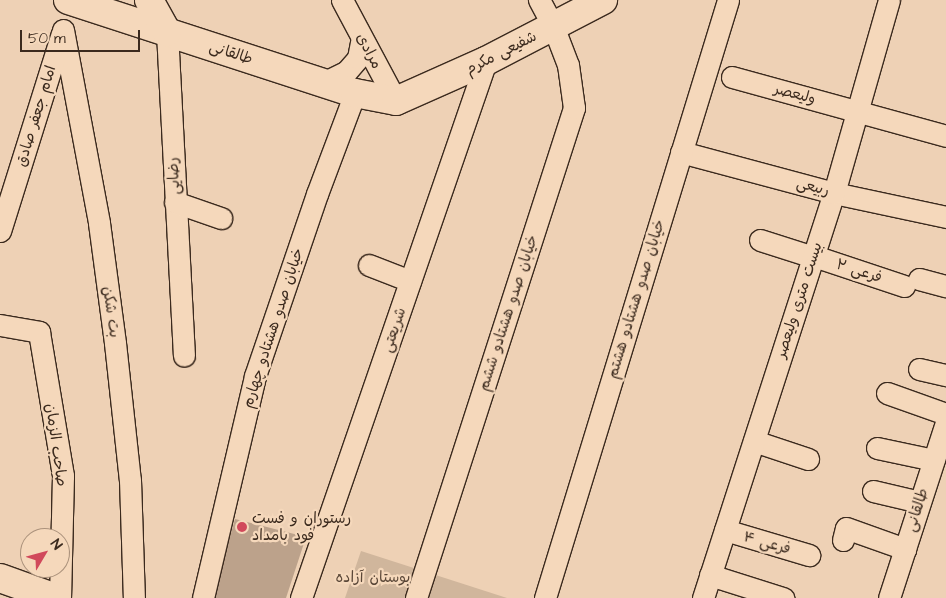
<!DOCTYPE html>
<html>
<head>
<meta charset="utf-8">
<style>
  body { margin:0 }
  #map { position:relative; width:946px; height:598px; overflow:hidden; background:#eed1b5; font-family:"Architects Daughter","Playpen Sans Arabic",sans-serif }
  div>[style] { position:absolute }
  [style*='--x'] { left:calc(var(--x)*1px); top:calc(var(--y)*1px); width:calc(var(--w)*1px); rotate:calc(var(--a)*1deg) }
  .green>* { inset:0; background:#d0b69c }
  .building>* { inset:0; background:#bca28b }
  .roads { filter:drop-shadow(1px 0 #3b2a1e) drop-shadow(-1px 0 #3b2a1e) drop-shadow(0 1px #3b2a1e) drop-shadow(0 -1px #3b2a1e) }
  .minor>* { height:21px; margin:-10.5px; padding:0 10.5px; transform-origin:10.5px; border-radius:10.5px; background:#f5d8bb }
  .major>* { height:28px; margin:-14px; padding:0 14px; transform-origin:14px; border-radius:14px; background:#f5d8bb }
  .dots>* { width:14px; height:14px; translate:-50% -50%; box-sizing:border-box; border:2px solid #f5d8bb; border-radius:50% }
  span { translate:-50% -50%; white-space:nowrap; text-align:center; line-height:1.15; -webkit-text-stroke:4.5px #f5d8bb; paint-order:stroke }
  .street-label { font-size:15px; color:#3b2a1e }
  .poi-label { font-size:15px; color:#3b2a1e }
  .left { translate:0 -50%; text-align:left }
  .park-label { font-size:15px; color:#594637 }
  .north { position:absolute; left:20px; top:528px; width:50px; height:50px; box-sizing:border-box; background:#f5d8bb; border:1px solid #ab927c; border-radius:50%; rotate:53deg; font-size:14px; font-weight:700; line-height:20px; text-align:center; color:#3b2a1e }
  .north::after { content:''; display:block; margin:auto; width:18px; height:22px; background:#d1495b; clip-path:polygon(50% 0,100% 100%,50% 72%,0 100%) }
  .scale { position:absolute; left:20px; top:30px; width:120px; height:22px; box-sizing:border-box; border:2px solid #3b2a1e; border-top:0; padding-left:6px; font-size:15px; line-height:18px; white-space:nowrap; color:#3b2a1e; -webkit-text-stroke:4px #f5d8bb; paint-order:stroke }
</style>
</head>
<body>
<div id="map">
  <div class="green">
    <div style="clip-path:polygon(361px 551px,507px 598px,345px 598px)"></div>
  </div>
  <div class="building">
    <div style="clip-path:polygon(235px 519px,306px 537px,286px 598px,213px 598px)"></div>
  </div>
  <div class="roads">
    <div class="minor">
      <div style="--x:342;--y:0;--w:115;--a:61.9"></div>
      <div style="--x:63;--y:30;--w:196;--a:79.4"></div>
      <div style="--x:99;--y:223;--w:121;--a:82.4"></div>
      <div style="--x:115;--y:343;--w:138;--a:83.8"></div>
      <div style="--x:130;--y:480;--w:118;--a:88.1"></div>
      <div style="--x:167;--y:32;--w:324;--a:87"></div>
      <div style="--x:732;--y:77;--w:222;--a:15.4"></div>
      <div style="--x:323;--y:83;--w:25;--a:-26"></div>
      <div style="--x:346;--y:72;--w:18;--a:-49"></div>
      <div style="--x:358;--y:58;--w:20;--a:-79"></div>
      <div style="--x:681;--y:152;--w:158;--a:15"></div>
      <div style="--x:834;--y:193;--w:115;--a:12.1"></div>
      <div style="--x:175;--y:202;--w:49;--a:19.2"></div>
      <div style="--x:0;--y:231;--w:207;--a:-72.6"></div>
      <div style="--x:760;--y:240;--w:56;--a:17.8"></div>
      <div style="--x:814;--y:256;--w:95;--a:18.4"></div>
      <div style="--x:369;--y:265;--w:44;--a:21.3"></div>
      <div style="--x:919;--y:279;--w:28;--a:15"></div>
      <div style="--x:0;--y:325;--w:40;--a:10"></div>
      <div style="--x:39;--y:332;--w:146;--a:80.5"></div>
      <div style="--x:63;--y:476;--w:122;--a:91.4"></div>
      <div style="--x:919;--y:369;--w:28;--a:13"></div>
      <div style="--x:887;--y:393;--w:63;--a:19.6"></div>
      <div style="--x:754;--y:441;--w:57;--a:18.4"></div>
      <div style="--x:877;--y:448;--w:58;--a:11.9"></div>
      <div style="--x:873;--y:491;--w:48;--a:13.2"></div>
      <div style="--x:725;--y:530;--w:88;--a:16.6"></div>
      <div style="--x:843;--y:540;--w:12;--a:-76"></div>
      <div style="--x:846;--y:528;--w:63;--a:19.6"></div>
      <div style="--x:710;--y:575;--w:77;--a:17.5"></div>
      <div style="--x:203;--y:598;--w:228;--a:-76.8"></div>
      <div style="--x:255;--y:376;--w:192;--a:-71.2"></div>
      <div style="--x:317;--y:194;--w:108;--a:-69.4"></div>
      <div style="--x:301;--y:598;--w:568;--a:-70.99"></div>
      <div style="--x:416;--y:598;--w:515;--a:-72.13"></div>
      <div style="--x:574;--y:108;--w:43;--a:-97.9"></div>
      <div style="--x:568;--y:65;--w:42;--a:-111"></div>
      <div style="--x:553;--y:26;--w:30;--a:-118"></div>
      <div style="--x:545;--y:598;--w:625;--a:-72.98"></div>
      <div style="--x:703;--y:598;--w:426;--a:-72.1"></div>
      <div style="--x:834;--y:193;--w:201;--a:-74.1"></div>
      <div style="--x:889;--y:598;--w:184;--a:-72"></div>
    </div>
    <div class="major">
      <div style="--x:68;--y:0;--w:302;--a:18"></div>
      <div style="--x:355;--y:93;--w:42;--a:11"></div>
      <div style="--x:396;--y:101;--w:98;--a:-24"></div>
      <div style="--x:486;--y:61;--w:132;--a:-27.5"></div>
      <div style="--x:149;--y:0;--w:37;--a:61"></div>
      <div style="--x:0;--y:578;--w:59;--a:19.7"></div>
    </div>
  </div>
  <div class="dots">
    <div style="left:242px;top:527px;background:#d1495b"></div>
  </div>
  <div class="street-label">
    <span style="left:369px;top:51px;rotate:62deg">مرادی</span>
    <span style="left:231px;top:53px;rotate:18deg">طالقانی</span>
    <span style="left:501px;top:53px;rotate:-27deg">شفیعی مکرم</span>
    <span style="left:795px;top:94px;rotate:15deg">ولیعصر</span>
    <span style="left:36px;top:116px;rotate:-73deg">امام جعفر صادق</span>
    <span style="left:174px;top:176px;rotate:-93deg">رضایی</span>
    <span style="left:813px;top:187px;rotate:15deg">ربیعی</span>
    <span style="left:859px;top:271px;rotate:18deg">فرعی ۲</span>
    <span style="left:636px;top:299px;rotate:-73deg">خیابان صدو هشتادو هشتم</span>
    <span style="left:799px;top:300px;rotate:-72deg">بیست متری ولیعصر</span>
    <span style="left:111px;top:312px;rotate:82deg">بت شکن</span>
    <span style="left:508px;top:313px;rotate:-72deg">خیابان صدو هشتادو ششم</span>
    <span style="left:273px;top:328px;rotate:-72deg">خیابان صدو هشتادو چهارم</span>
    <span style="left:394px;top:330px;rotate:-71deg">شریعتی</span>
    <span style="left:56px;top:445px;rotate:82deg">صاحب الزمان</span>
    <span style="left:917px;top:510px;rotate:-72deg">طالقانی</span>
    <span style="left:767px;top:543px;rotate:16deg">فرعی ۴</span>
  </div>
  <div class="poi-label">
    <span class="left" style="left:252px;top:527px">رستوران و فست<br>فود بامداد</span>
  </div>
  <div class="park-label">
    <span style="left:373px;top:578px">بوستان آزاده</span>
  </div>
  <div class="north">N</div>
  <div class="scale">50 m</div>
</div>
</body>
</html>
